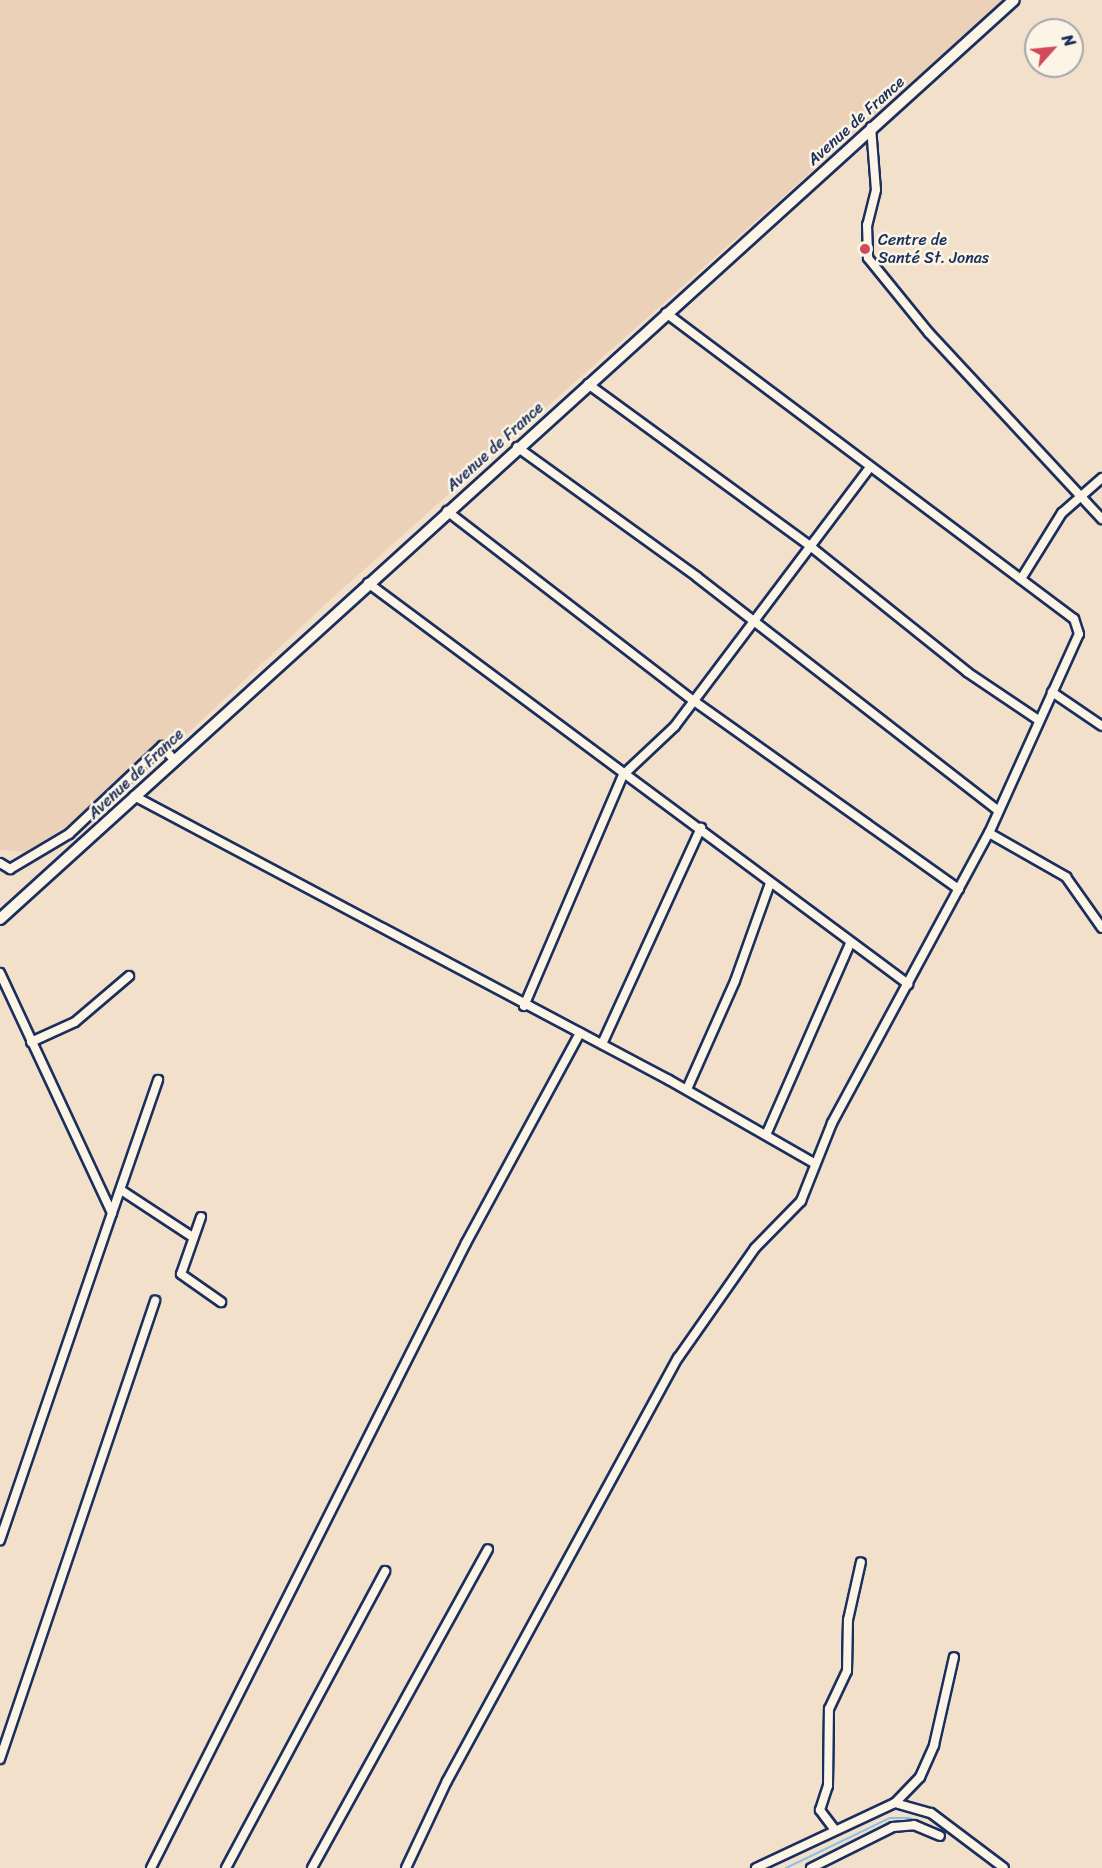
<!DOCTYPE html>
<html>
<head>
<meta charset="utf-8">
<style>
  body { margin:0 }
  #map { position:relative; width:1102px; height:1868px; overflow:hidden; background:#f3e0cb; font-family:Sriracha,sans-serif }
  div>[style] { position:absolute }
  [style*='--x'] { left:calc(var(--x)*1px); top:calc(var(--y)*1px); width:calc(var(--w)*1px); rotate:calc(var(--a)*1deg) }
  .built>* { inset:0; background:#ecd1b9 }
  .stream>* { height:2px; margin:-1px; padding:0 1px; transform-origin:1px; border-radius:1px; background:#87c3e7 }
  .roads { filter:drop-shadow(2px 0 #1b2f5e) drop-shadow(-2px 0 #1b2f5e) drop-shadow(0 2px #1b2f5e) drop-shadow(0 -2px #1b2f5e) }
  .minor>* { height:8px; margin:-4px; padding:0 4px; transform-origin:4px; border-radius:4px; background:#fcf5e5 }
  .major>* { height:10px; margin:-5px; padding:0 5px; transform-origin:5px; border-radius:5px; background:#fcf5e5 }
  .dots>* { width:16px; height:16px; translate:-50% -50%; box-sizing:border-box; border:3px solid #fcf5e5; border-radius:50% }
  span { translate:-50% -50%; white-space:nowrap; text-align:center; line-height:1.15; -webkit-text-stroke:5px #fcf5e5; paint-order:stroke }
  .street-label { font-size:16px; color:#1b2f5e }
  .poi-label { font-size:16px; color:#1b2f5e }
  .left { translate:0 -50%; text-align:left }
  .north { position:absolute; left:1024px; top:18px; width:60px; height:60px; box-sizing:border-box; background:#fcf5e5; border:2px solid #a2a6af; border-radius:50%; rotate:63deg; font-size:16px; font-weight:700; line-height:24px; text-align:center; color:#1b2f5e }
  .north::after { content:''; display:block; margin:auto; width:21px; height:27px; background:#d1495b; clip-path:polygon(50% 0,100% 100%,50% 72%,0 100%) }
</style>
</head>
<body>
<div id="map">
  <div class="built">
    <div style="clip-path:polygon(0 0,1004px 0,330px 600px,173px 747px,161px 742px,82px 817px,25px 852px,0 850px)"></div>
  </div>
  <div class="stream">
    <div style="--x:786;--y:1868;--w:115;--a:-25.7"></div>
    <div style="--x:890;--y:1818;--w:19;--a:0"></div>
    <div style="--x:909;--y:1818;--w:45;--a:20.9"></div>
    <div style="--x:951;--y:1834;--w:56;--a:37.7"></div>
  </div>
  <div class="roads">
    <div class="minor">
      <div style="--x:871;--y:127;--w:63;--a:85.5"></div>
      <div style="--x:876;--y:190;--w:36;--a:104"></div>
      <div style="--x:867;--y:225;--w:33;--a:88"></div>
      <div style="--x:868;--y:258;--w:97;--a:50.9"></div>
      <div style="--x:929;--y:333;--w:254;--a:47.1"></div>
      <div style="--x:588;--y:384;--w:275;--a:36.1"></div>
      <div style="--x:810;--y:546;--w:201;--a:38.7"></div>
      <div style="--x:967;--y:672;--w:84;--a:33.9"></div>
      <div style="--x:517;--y:447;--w:222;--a:35.8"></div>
      <div style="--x:697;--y:577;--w:380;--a:37.8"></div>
      <div style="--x:447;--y:511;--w:312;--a:37.6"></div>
      <div style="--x:694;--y:701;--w:325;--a:35.4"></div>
      <div style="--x:1021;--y:579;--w:78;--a:-58.2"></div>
      <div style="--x:1062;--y:513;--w:53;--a:-41.2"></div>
      <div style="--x:368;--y:583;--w:673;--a:36.6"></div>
      <div style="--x:1052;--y:692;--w:60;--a:34.2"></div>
      <div style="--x:134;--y:796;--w:606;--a:27.96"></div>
      <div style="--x:669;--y:1080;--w:165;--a:29.8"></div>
      <div style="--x:989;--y:833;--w:89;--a:29.7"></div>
      <div style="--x:1066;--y:877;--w:62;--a:54.8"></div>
      <div style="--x:0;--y:863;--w:12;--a:31"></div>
      <div style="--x:10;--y:869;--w:69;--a:-30.7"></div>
      <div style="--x:69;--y:834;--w:128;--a:-43.4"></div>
      <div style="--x:162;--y:746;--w:18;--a:49"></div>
      <div style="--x:0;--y:973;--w:265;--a:65"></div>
      <div style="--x:112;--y:1213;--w:346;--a:108.9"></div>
      <div style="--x:524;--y:1006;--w:251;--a:-66.8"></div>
      <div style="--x:623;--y:775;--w:71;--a:-43.3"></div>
      <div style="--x:675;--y:726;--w:322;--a:-53"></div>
      <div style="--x:31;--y:1042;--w:48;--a:-24.4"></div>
      <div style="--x:75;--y:1022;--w:71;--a:-40.4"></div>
      <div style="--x:602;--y:1044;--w:238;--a:-65.4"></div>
      <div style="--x:687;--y:1089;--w:118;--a:-66"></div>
      <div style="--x:735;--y:981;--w:104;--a:-70.3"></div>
      <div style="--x:766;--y:1135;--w:209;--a:-66.3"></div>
      <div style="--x:121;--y:1190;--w:84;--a:33.3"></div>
      <div style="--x:112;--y:1213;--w:141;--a:-70.9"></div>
      <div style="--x:201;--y:1217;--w:60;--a:109.3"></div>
      <div style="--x:181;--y:1274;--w:49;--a:35"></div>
      <div style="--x:0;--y:1759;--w:484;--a:-71.3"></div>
      <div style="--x:895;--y:1803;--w:36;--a:-46"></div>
      <div style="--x:920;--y:1777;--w:35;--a:-66"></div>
      <div style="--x:934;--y:1745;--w:90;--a:-77.2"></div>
      <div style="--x:835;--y:1830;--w:25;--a:-127"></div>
      <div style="--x:820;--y:1810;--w:25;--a:-72"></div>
      <div style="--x:828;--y:1786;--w:77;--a:-89.3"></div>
      <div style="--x:829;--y:1709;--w:42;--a:-64.7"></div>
      <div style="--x:847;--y:1671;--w:51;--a:-88.9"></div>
      <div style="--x:848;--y:1620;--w:59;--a:-77.4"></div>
      <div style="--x:151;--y:1868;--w:700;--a:-63.25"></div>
      <div style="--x:466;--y:1243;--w:239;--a:-61.5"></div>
      <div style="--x:226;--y:1868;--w:337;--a:-61.8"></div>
      <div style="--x:312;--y:1868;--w:364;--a:-61.1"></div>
      <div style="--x:406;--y:1868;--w:96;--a:-64.8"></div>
      <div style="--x:447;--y:1781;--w:482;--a:-61.4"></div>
      <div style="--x:678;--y:1358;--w:134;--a:-55"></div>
      <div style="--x:755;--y:1248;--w:66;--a:-45.6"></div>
      <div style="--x:801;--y:1201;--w:84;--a:-68.3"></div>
      <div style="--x:832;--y:1123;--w:330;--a:-61.6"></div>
      <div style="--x:989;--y:833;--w:218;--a:-65.7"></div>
      <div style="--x:1079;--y:634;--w:16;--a:-108"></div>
      <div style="--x:1074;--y:619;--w:510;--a:-143.13"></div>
      <div style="--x:756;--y:1868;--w:153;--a:-25.1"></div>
      <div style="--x:895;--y:1803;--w:37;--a:16"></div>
      <div style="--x:931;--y:1813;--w:91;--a:37"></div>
      <div style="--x:811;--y:1868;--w:92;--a:-26.6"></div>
      <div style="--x:893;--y:1827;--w:21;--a:-5"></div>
      <div style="--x:914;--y:1825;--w:28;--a:23"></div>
    </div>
    <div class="major">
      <div style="--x:0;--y:919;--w:1368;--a:-42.19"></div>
    </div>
  </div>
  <div class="dots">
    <div style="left:865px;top:249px;background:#d1495b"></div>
  </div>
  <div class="street-label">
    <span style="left:856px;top:121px;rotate:-42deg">Avenue de France</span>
    <span style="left:495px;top:447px;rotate:-42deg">Avenue de France</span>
    <span style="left:136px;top:774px;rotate:-43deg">Avenue de France</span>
  </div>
  <div class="poi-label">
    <span class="left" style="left:878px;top:249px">Centre de<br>Santé St. Jonas</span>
  </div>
  <div class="north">N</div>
</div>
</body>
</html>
